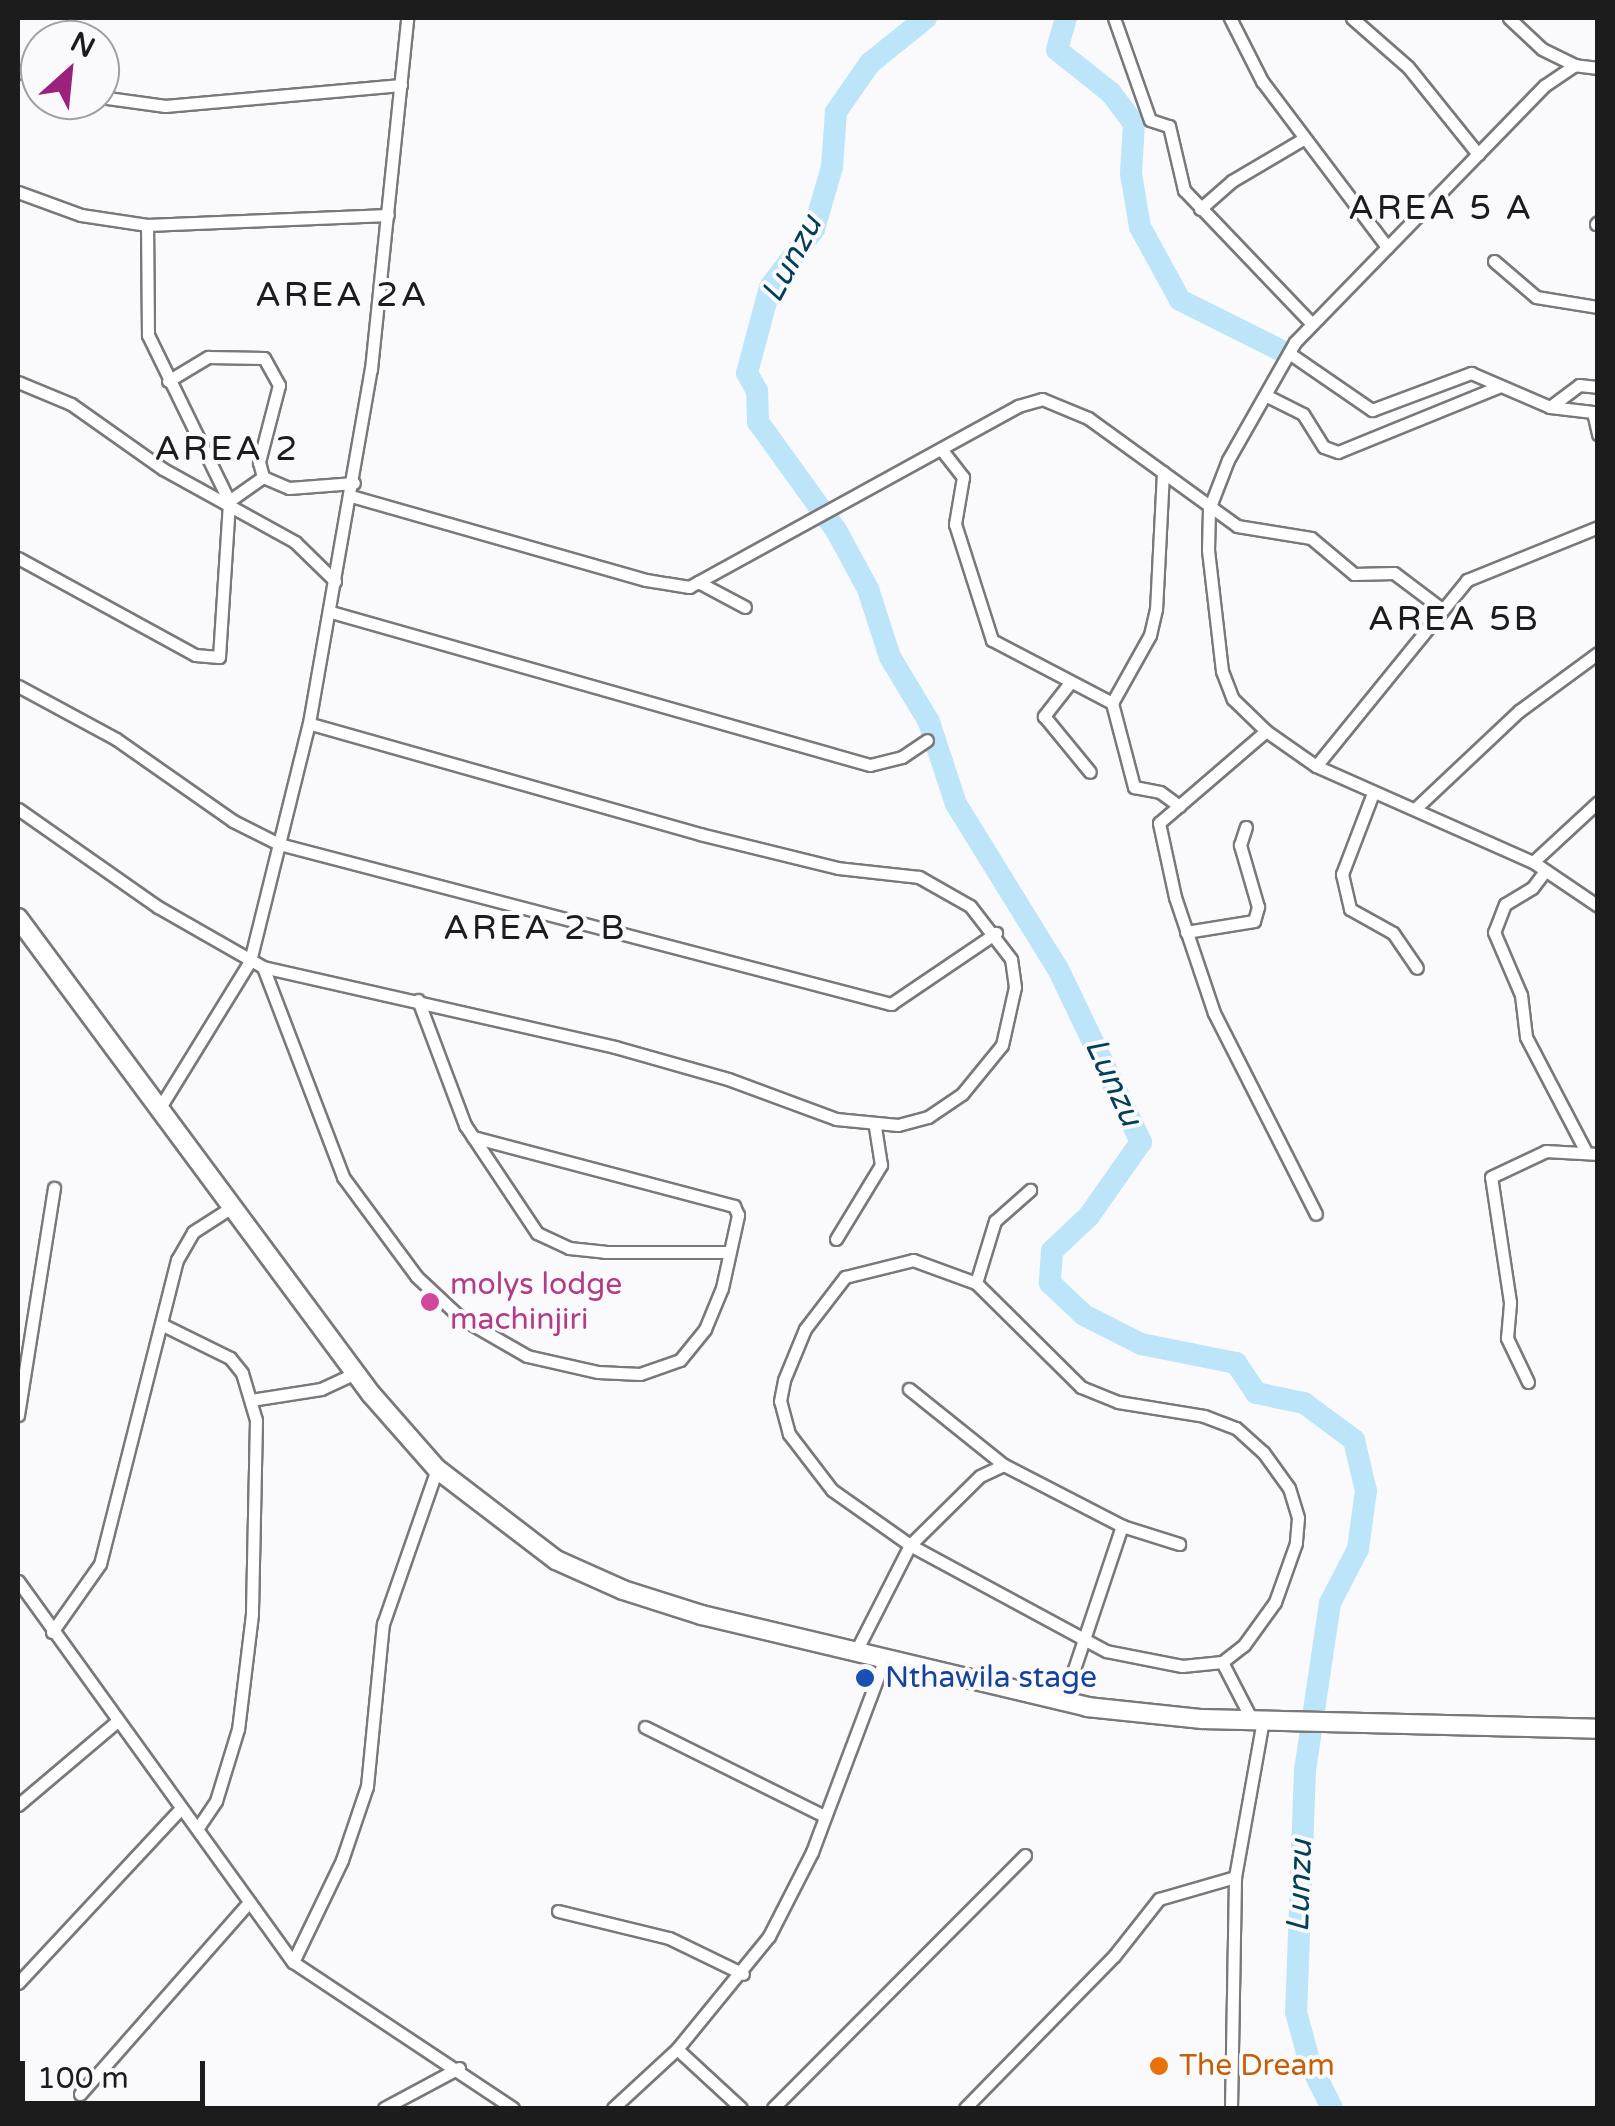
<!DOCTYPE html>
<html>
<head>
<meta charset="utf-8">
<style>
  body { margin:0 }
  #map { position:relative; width:1615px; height:2126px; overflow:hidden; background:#fafafc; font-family:"Varela Round",sans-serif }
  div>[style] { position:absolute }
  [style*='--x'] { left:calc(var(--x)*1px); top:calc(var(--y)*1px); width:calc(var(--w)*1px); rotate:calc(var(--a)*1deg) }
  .river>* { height:22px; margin:-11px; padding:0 11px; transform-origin:11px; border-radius:11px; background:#bde5fa }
  .roads { filter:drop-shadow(2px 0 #79797b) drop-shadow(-2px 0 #79797b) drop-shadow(0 2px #79797b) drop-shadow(0 -2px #79797b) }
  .street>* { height:11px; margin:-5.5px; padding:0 5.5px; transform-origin:5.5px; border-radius:5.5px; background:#fff }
  .secondary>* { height:18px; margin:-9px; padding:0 9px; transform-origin:9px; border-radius:9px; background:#fff }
  .dots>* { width:28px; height:28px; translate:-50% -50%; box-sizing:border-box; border:5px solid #fafafc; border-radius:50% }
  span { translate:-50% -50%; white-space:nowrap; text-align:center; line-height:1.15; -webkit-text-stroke:8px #fafafc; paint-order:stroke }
  .hotel-label { font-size:30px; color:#b23c85 }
  .left { translate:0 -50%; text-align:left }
  .transit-label { font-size:30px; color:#164399 }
  .food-label { font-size:30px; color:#c56008 }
  .water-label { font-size:32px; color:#034057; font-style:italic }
  .quarter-label { font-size:35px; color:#1c1c1d; letter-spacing:2.5px }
  .frame { position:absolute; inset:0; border:20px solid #1c1c1d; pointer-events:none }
  .north { position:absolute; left:20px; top:20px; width:100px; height:100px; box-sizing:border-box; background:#fafafc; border:2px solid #a1a1a3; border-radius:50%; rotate:27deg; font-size:28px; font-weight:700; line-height:40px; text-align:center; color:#1c1c1d }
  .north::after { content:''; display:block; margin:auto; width:35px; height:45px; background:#9a227b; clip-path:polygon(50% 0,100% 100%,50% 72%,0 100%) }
  .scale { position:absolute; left:20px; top:2061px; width:185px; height:45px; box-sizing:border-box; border:5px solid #1c1c1d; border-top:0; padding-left:12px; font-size:30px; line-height:35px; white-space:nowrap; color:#1c1c1d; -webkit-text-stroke:8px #fafafc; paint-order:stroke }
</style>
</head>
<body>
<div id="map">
  <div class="river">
    <div style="--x:926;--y:18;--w:72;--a:141.2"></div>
    <div style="--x:870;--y:63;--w:60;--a:124.8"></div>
    <div style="--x:836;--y:112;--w:55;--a:94.2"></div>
    <div style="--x:832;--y:167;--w:65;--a:106.2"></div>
    <div style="--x:814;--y:229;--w:73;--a:127.2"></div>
    <div style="--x:770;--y:287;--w:89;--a:105"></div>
    <div style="--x:747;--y:373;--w:21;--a:61"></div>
    <div style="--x:757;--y:391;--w:31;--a:88"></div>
    <div style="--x:758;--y:422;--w:133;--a:54.2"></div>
    <div style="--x:836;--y:530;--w:67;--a:61.5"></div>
    <div style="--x:868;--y:589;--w:71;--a:72.1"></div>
    <div style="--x:890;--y:657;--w:76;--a:59"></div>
    <div style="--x:929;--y:722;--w:86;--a:71.8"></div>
    <div style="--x:956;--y:804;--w:196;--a:58.3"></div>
    <div style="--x:1059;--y:971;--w:190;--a:64.4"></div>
    <div style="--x:1141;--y:1142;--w:90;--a:125.1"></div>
    <div style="--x:1089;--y:1216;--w:51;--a:136.6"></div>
    <div style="--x:1052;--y:1251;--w:32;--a:94"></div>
    <div style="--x:1050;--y:1283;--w:47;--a:43.3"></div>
    <div style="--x:1084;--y:1315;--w:64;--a:27"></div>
    <div style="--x:1141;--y:1344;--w:97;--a:11.3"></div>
    <div style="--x:1236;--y:1363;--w:36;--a:56"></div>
    <div style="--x:1256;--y:1393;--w:49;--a:11.8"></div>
    <div style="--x:1304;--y:1403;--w:62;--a:36.5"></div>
    <div style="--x:1354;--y:1440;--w:52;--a:76.8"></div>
    <div style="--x:1366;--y:1491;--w:59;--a:97.9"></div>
    <div style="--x:1358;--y:1549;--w:61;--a:117.4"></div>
    <div style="--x:1330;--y:1603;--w:169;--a:98.5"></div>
    <div style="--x:1305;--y:1770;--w:242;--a:92.1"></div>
    <div style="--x:1296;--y:2012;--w:54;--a:74.9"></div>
    <div style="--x:1310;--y:2064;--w:49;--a:63.4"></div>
    <div style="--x:1066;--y:18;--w:33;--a:106"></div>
    <div style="--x:1057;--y:50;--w:69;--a:38.5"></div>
    <div style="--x:1111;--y:93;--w:38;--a:53"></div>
    <div style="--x:1134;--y:123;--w:51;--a:93.4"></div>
    <div style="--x:1131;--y:174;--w:54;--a:80.4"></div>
    <div style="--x:1140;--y:227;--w:83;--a:61.3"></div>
    <div style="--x:1180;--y:300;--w:112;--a:26.6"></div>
  </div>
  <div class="roads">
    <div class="street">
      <div style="--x:1114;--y:18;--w:108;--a:70.6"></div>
      <div style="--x:1150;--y:120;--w:20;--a:18"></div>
      <div style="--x:1169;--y:126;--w:66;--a:76.8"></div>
      <div style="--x:1184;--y:190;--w:184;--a:46.3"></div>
      <div style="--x:1230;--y:18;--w:71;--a:63.1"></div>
      <div style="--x:1262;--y:81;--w:208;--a:53"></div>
      <div style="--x:1352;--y:18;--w:74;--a:41.2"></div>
      <div style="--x:1408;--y:67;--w:112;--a:51.2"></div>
      <div style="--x:1509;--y:18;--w:45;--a:43.2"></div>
      <div style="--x:1542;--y:49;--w:37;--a:26"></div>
      <div style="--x:1598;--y:68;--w:23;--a:-173"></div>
      <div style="--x:1575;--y:65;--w:37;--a:146"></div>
      <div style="--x:1544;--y:86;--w:357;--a:134.2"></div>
      <div style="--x:1295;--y:342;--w:136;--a:119.6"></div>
      <div style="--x:1228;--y:460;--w:53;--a:111.2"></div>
      <div style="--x:1209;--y:509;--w:41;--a:91.4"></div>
      <div style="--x:1208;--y:550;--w:122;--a:83.4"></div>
      <div style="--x:1222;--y:671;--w:30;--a:69"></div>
      <div style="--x:1233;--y:699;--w:46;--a:44.1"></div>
      <div style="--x:1266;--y:731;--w:61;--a:35"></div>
      <div style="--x:1316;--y:766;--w:237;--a:23.9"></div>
      <div style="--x:1533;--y:862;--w:78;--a:34.1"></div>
      <div style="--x:18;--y:71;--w:23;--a:20"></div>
      <div style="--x:100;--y:97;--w:66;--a:7.9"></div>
      <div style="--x:165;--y:106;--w:237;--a:-5.1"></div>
      <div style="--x:18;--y:192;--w:67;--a:20.1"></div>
      <div style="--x:81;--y:215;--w:67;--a:8.6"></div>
      <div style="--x:147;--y:225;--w:241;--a:-2.4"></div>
      <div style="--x:1200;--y:209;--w:43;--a:-41.2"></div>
      <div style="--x:1232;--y:181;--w:82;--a:-30.6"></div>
      <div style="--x:1596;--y:224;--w:3;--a:-45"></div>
      <div style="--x:1494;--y:261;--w:55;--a:40.6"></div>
      <div style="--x:1536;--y:297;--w:63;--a:9.2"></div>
      <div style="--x:1289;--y:353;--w:101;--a:34.5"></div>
      <div style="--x:1372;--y:410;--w:106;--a:-20.5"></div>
      <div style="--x:1471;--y:373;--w:86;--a:23.3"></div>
      <div style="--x:1550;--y:407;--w:36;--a:-37"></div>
      <div style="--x:1579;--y:385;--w:18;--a:6"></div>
      <div style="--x:168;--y:381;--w:47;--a:-31"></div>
      <div style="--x:208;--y:357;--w:56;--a:1"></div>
      <div style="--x:264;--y:358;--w:31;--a:61"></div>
      <div style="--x:279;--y:385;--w:80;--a:104.6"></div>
      <div style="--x:259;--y:462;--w:16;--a:75"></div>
      <div style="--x:263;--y:477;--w:28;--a:23"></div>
      <div style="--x:289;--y:488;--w:65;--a:-4.4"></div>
      <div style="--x:18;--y:382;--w:57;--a:22.5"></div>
      <div style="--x:71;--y:404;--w:113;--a:35.2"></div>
      <div style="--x:163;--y:469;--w:151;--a:28.9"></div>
      <div style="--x:295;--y:542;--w:56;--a:44.3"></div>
      <div style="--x:1267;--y:396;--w:40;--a:26.6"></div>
      <div style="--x:1303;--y:414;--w:39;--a:58"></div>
      <div style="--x:1324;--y:447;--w:15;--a:20"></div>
      <div style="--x:1338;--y:452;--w:173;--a:-22.1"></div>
      <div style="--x:1550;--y:407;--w:43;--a:6.6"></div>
      <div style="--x:1593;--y:412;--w:23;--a:77"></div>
      <div style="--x:941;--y:449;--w:36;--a:52"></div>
      <div style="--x:963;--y:477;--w:48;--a:99.7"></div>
      <div style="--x:955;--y:524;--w:122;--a:72.3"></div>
      <div style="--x:992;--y:640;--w:136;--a:27.7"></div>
      <div style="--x:1163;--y:472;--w:137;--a:92.9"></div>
      <div style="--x:1156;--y:609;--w:27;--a:103"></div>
      <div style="--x:1150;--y:635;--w:78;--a:119.2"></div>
      <div style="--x:1112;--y:703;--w:87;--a:75.3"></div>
      <div style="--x:1134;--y:787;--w:26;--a:11"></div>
      <div style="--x:1160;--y:792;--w:24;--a:36"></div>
      <div style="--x:351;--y:496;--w:307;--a:15.9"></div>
      <div style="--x:646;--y:580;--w:44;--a:9.2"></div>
      <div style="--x:689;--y:587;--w:376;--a:-28.8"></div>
      <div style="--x:1018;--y:406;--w:25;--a:-16"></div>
      <div style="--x:1042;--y:399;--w:50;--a:22.4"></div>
      <div style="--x:1088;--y:418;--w:184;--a:35.9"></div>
      <div style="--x:1237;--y:526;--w:75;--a:9.2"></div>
      <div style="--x:1311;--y:538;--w:56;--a:39.9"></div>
      <div style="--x:1354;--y:574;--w:40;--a:-1.4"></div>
      <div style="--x:1394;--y:573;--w:60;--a:36.9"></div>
      <div style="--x:229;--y:501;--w:42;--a:-35.2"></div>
      <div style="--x:18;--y:558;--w:202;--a:28.7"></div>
      <div style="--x:195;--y:655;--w:24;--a:5"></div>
      <div style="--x:219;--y:657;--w:156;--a:-86.3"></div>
      <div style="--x:229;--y:501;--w:185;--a:-116"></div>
      <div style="--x:148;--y:335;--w:110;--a:-90.5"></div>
      <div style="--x:698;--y:582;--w:53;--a:28"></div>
      <div style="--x:331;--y:612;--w:560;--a:15.85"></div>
      <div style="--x:870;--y:765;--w:33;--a:-14"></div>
      <div style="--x:902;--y:757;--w:30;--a:-34"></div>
      <div style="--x:1069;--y:684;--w:41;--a:128"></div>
      <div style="--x:1044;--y:716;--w:72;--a:50.6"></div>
      <div style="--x:18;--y:686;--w:111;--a:28.4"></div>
      <div style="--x:116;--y:739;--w:143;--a:35"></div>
      <div style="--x:233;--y:821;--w:51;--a:26.6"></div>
      <div style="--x:279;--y:844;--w:633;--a:14.65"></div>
      <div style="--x:891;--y:1004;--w:127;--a:-34.1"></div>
      <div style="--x:1266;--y:731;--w:141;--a:139.3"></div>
      <div style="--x:1159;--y:823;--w:76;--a:77.8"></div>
      <div style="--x:1175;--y:897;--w:122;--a:71.4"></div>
      <div style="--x:1214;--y:1013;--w:225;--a:63.1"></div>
      <div style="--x:1316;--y:766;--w:240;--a:-50.9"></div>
      <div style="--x:1467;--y:580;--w:141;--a:-22"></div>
      <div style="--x:1373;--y:793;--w:87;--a:110.9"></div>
      <div style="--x:1342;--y:874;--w:36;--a:77"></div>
      <div style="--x:1350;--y:909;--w:49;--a:29.2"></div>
      <div style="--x:1393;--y:933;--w:42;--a:55.6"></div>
      <div style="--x:1417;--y:807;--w:140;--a:-43.3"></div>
      <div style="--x:1519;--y:711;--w:98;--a:-36.3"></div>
      <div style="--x:18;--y:809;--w:171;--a:35"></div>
      <div style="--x:158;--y:907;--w:121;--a:29.7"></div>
      <div style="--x:263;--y:967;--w:361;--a:12.8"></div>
      <div style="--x:615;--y:1047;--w:117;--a:15.8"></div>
      <div style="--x:728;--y:1079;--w:115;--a:20.3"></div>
      <div style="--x:836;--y:1119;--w:62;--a:5.5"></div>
      <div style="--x:898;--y:1125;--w:31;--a:-15"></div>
      <div style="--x:928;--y:1117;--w:41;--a:-34.1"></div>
      <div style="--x:962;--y:1094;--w:63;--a:-50.8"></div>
      <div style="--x:1002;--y:1045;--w:59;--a:-77.4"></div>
      <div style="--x:1015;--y:987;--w:28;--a:-98"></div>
      <div style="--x:1011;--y:959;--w:67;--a:-127.7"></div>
      <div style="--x:970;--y:906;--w:59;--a:-150.4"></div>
      <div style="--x:919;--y:877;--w:81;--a:-173.7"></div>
      <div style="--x:838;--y:868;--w:142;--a:-166.2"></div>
      <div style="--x:700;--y:834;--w:406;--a:-164.2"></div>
      <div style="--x:1533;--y:862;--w:88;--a:-42.7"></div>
      <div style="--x:1545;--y:871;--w:21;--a:127"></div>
      <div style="--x:1532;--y:888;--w:31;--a:149"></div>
      <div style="--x:1505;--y:904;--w:30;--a:111"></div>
      <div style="--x:1494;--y:932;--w:69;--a:66.8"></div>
      <div style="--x:1521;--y:995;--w:42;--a:83.2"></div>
      <div style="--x:1526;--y:1037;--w:127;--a:62.4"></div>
      <div style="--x:1186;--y:932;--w:69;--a:-9.2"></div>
      <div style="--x:1254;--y:921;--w:15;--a:-74"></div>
      <div style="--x:1258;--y:907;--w:65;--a:-106.2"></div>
      <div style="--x:1240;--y:845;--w:19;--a:-72"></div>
      <div style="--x:263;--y:967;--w:225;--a:69.1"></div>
      <div style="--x:343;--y:1177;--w:124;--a:53.5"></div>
      <div style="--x:417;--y:1277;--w:60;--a:43"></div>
      <div style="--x:461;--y:1318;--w:76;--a:29.9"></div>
      <div style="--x:527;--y:1356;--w:73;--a:12.7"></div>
      <div style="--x:598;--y:1372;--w:42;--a:2.7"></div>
      <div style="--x:640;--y:1374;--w:42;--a:-19.3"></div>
      <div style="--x:680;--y:1360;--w:40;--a:-51"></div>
      <div style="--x:705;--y:1329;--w:44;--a:-67.5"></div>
      <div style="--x:722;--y:1288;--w:75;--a:-77.6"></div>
      <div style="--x:738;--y:1215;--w:10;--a:-114"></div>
      <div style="--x:734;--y:1206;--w:270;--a:-165.2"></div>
      <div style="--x:418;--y:1000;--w:134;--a:69.4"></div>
      <div style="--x:465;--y:1125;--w:130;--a:56.3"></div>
      <div style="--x:537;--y:1233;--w:35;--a:25"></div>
      <div style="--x:569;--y:1248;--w:36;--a:6"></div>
      <div style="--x:605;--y:1252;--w:123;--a:0"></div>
      <div style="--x:159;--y:1109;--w:174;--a:-58.4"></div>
      <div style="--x:250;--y:961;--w:245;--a:-76.1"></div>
      <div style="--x:309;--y:723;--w:359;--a:-80.1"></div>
      <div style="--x:371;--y:369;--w:353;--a:-84.1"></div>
      <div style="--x:836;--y:1239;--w:87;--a:-58.7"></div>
      <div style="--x:881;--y:1165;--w:39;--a:-99"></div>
      <div style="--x:913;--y:1260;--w:67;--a:20.1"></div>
      <div style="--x:976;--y:1283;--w:148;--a:44.7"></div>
      <div style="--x:1081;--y:1387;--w:40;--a:22"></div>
      <div style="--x:1118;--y:1402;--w:87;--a:9.2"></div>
      <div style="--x:1204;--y:1416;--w:34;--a:21"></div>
      <div style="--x:1236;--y:1428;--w:36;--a:42"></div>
      <div style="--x:1263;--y:1452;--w:44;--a:54.2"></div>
      <div style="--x:1289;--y:1488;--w:31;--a:73"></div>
      <div style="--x:1298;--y:1518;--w:25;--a:95"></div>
      <div style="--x:1296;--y:1543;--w:63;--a:109.6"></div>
      <div style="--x:1275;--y:1602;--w:53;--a:125.8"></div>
      <div style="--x:1244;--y:1645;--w:28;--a:142"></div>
      <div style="--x:1222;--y:1662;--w:40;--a:174.3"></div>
      <div style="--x:1182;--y:1666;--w:77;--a:-168.8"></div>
      <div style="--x:1106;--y:1651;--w:223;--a:-151.6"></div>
      <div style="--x:910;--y:1545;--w:95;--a:-144.8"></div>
      <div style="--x:832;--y:1490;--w:71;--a:-127.5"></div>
      <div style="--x:789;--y:1434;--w:34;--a:-105"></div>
      <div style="--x:780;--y:1401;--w:21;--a:-79"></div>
      <div style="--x:784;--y:1380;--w:55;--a:-67.6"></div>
      <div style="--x:805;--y:1329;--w:66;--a:-52.4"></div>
      <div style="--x:845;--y:1277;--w:70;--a:-14"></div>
      <div style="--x:976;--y:1283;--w:65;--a:-73"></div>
      <div style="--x:995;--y:1221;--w:47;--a:-41.5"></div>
      <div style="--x:161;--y:1324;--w:77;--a:26.2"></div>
      <div style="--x:230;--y:1358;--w:19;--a:51"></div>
      <div style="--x:242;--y:1373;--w:49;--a:73.4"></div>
      <div style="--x:256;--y:1420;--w:194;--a:91.2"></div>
      <div style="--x:252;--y:1614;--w:116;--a:96.9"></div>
      <div style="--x:238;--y:1729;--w:75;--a:107"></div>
      <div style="--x:216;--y:1801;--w:32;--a:124"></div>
      <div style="--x:1528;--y:1382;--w:49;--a:-115.5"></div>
      <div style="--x:1507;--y:1338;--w:36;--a:-85"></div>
      <div style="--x:1510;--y:1302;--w:126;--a:-98.6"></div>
      <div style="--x:1491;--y:1177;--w:61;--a:-25.3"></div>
      <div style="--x:1546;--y:1151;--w:52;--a:3.3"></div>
      <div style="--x:909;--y:1389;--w:122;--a:38.7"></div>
      <div style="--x:1004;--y:1465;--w:133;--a:27.3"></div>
      <div style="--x:1122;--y:1526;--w:60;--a:17.5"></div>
      <div style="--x:251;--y:1400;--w:71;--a:-8.9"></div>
      <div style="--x:321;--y:1389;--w:38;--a:-25"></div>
      <div style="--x:18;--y:1415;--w:230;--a:-81"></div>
      <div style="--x:18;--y:1581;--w:470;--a:54.2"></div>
      <div style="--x:293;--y:1962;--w:264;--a:33.6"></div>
      <div style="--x:52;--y:1632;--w:83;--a:-54.8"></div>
      <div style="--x:100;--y:1564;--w:314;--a:-75.8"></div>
      <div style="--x:177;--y:1260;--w:32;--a:-60"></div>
      <div style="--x:193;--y:1232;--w:46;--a:-32.7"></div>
      <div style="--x:855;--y:1653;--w:121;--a:-63"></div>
      <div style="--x:910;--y:1545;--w:98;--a:-44.6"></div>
      <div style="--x:980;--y:1476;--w:26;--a:-25"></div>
      <div style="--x:1222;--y:1662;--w:65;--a:62.7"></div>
      <div style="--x:1063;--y:1702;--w:186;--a:-71.5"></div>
      <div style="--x:645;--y:1727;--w:200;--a:26.4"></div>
      <div style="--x:18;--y:1805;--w:127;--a:-40.2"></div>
      <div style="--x:558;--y:1911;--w:114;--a:13.7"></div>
      <div style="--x:669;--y:1938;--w:82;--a:25.9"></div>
      <div style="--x:293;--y:1962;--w:113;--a:-64.3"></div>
      <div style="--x:342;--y:1860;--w:78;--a:-71.3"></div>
      <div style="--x:367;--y:1786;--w:163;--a:-84.4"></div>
      <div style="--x:383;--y:1624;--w:164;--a:-70.8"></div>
      <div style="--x:18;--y:1983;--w:238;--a:-47"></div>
      <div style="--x:677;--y:2049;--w:87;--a:42.7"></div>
      <div style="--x:80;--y:2094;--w:256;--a:-48.6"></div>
      <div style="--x:384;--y:2108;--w:85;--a:-28.1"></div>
      <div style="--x:613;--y:2108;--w:87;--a:-42.7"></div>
      <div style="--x:677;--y:2049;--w:146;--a:-50.8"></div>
      <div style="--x:769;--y:1936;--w:94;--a:-62.9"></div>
      <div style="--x:812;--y:1852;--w:205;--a:-69.4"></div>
      <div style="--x:773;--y:2108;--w:357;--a:-45.1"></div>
      <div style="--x:965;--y:2108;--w:213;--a:-45.6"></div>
      <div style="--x:1114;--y:1956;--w:73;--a:-51.7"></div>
      <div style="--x:1159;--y:1899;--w:79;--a:-16.1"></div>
      <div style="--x:1231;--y:2108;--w:231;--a:-89"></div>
      <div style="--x:1235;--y:1877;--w:159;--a:-79.9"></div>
    </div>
    <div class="secondary">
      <div style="--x:18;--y:918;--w:593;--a:53.44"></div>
      <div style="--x:371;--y:1394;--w:100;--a:48.7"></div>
      <div style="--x:437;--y:1469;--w:150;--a:37.4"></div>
      <div style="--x:556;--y:1560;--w:73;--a:24.1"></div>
      <div style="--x:623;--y:1590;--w:83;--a:17.6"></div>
      <div style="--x:702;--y:1615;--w:396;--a:13.4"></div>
      <div style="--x:1087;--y:1707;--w:116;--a:6"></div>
      <div style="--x:1202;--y:1719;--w:396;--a:1.4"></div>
    </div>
  </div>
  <div class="dots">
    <div style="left:430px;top:1302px;background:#d1479c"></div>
    <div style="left:865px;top:1678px;background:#1a4fb4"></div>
    <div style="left:1159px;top:2066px;background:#e8710a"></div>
  </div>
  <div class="hotel-label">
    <span class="left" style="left:450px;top:1302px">molys lodge<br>machinjiri</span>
  </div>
  <div class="transit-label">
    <span class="left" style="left:885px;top:1678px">Nthawila stage</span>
  </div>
  <div class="food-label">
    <span class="left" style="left:1179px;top:2066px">The Dream</span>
  </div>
  <div class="water-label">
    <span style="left:792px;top:259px;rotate:-62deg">Lunzu</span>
    <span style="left:1113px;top:1082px;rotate:65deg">Lunzu</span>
    <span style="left:1300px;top:1886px;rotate:-88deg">Lunzu</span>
  </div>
  <div class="quarter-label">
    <span style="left:1441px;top:208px">AREA 5 A</span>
    <span style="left:342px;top:295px">AREA 2A</span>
    <span style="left:227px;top:449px">AREA 2</span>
    <span style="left:1454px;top:619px">AREA 5B</span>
    <span style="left:535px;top:928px">AREA 2 B</span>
  </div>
  <div class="frame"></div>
  <div class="north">N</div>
  <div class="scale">100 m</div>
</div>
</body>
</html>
